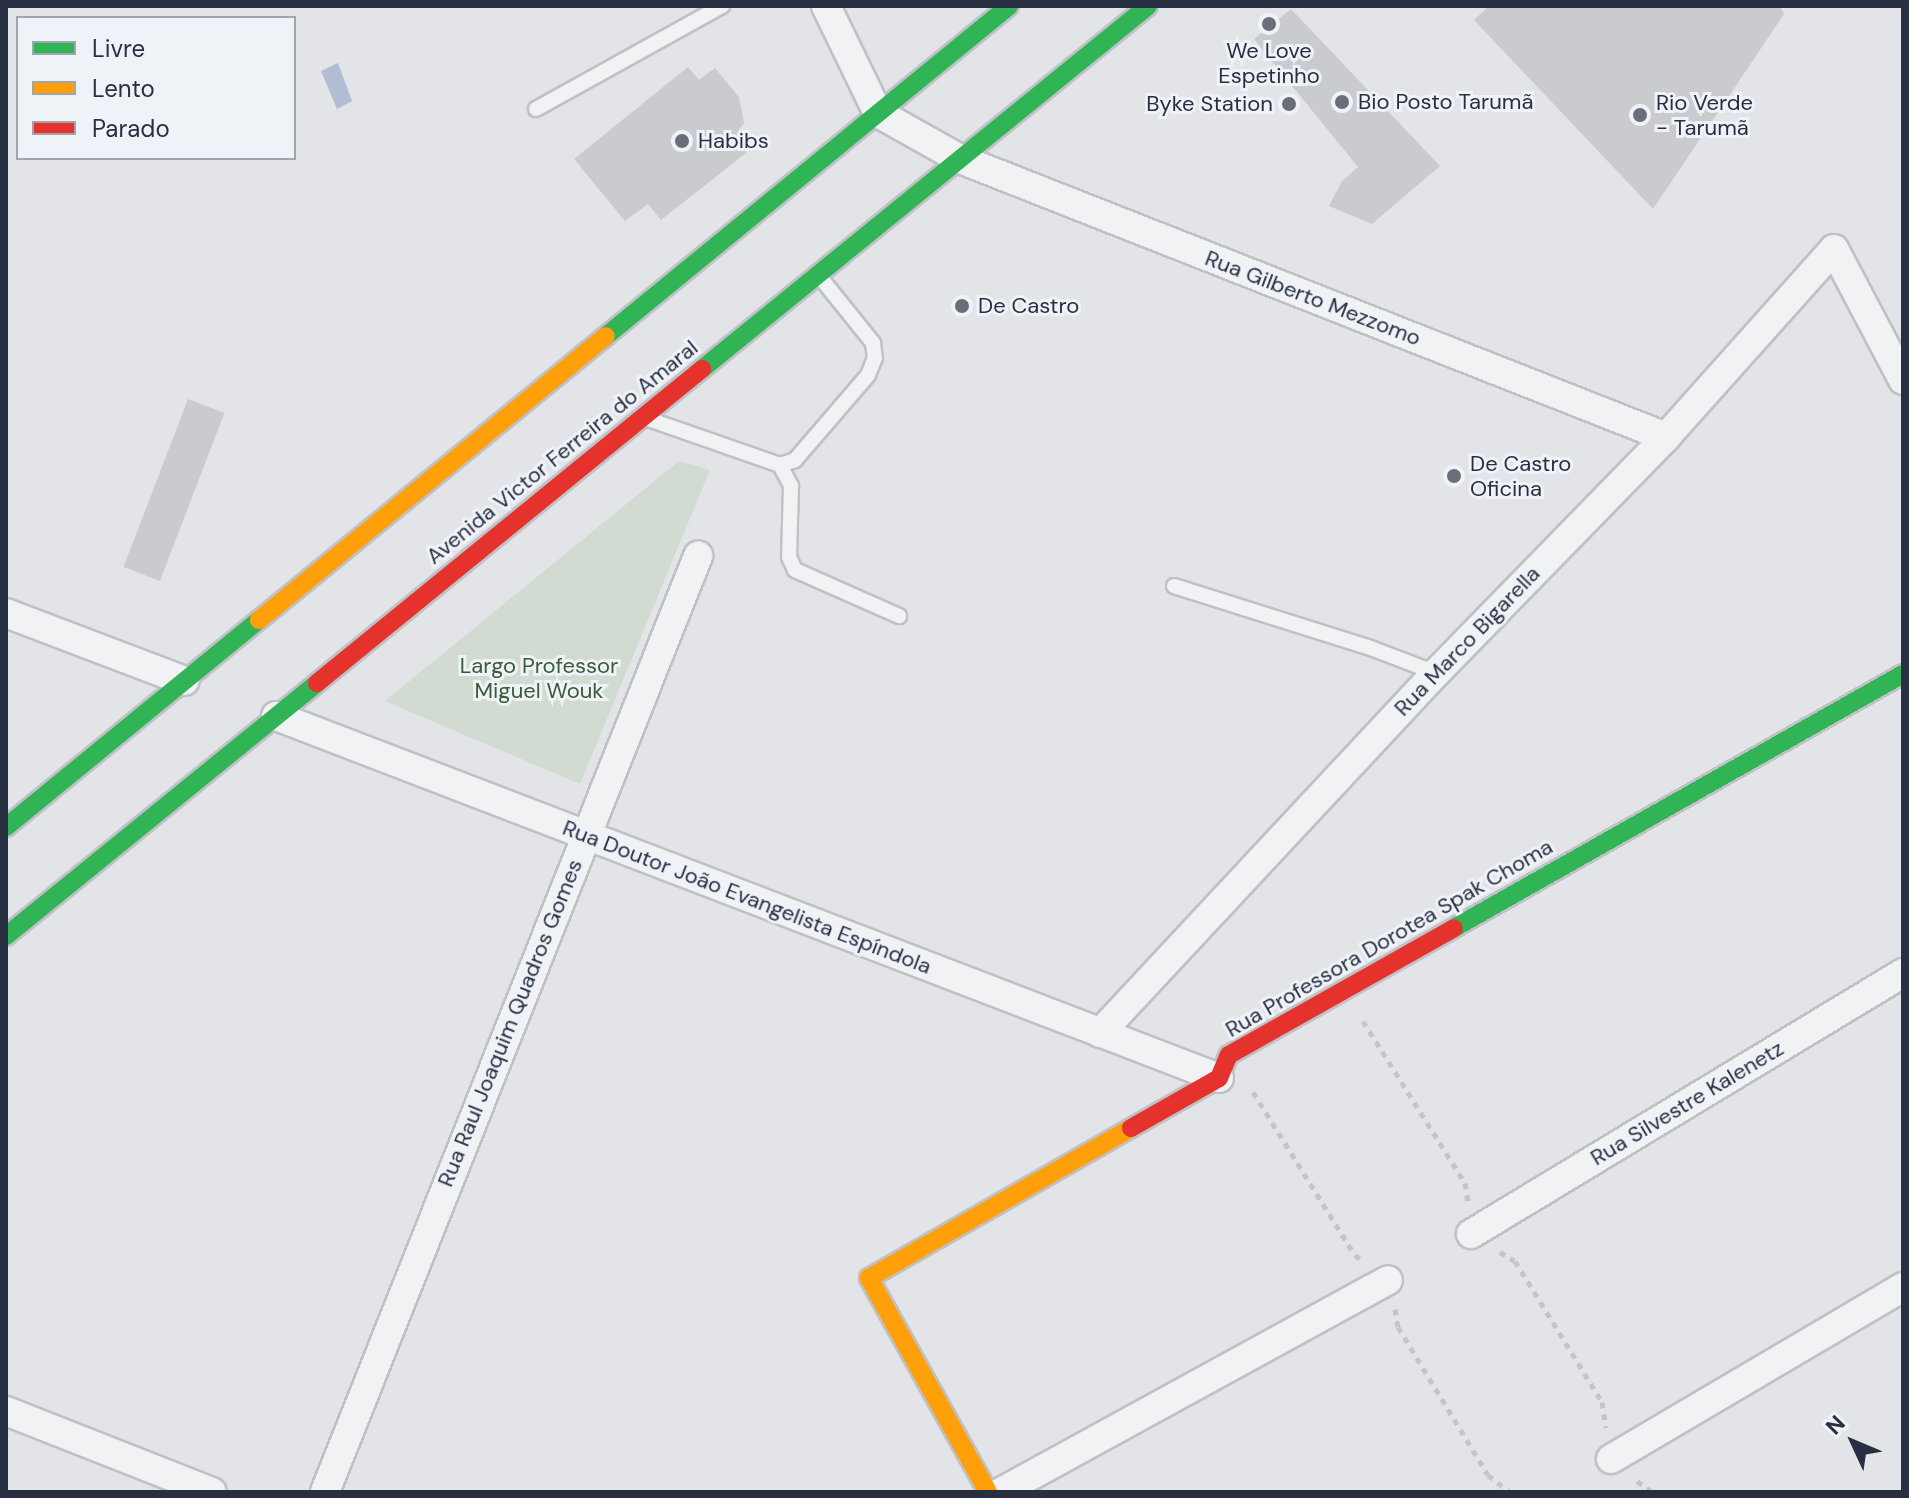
<!DOCTYPE html>
<html>
<head>
<meta charset="utf-8">
<style>
  body { margin:0 }
  #map { position:relative; width:1909px; height:1498px; overflow:hidden; background:#e2e4e7; font-family:"DM Sans",sans-serif }
  div>[style] { position:absolute }
  [style*='--x'] { left:calc(var(--x)*1px); top:calc(var(--y)*1px); width:calc(var(--w)*1px); rotate:calc(var(--a)*1deg) }
  .green>* { inset:0; background:#d1dbd2 }
  .water>* { inset:0; background:#b0bdd3 }
  .building>* { inset:0; background:#c9cbcf; transform-origin:0 0 }
  .path>* { height:5px; margin-top:-2.5px; transform-origin:0; background:repeating-linear-gradient(90deg,#c4c5ca 0 6px,transparent 0 12px) }
  .roads { filter:drop-shadow(2px 0 #bfc1c5) drop-shadow(-2px 0 #bfc1c5) drop-shadow(0 2px #bfc1c5) drop-shadow(0 -2px #bfc1c5) }
  .lane>* { height:14px; margin:-7px; padding:0 7px; transform-origin:7px; border-radius:7px; background:#f1f2f4 }
  .street>* { height:28px; margin:-14px; padding:0 14px; transform-origin:14px; border-radius:14px; background:#f1f2f4 }
  .fast>* { height:18px; margin:-9px; padding:0 9px; transform-origin:9px; border-radius:9px; background:#30b455 }
  .slow>* { height:18px; margin:-9px; padding:0 9px; transform-origin:9px; border-radius:9px; background:#ff9f0a }
  .jam>* { height:18px; margin:-9px; padding:0 9px; transform-origin:9px; border-radius:9px; background:#e5322d }
  .dots>* { width:22px; height:22px; translate:-50% -50%; box-sizing:border-box; border:4px solid #eff2f7; border-radius:50% }
  span { translate:-50% -50%; white-space:nowrap; text-align:center; line-height:1.15; -webkit-text-stroke:6px #eff2f7; paint-order:stroke }
  .poi-label { font-size:22px; color:#282f41 }
  .left { translate:0 -50%; text-align:left }
  .right { translate:-100% -50%; text-align:right }
  .street-label { font-size:22px; color:#282f41 }
  .park-label { font-size:22px; color:#385d35 }
  .frame { position:absolute; inset:0; border:8px solid #282f41; pointer-events:none }
  .legend { position:absolute; left:16px; top:16px; width:280px; height:144px; box-sizing:border-box; background:#eff2f7; border:2px solid #9fa4ae; margin:0; padding:10px 14px; list-style:none; font-size:24px; color:#282f41 }
  .legend li { display:flex; align-items:center; gap:16px; height:40px }
  .legend b { width:40px; border:2px solid #9fa4ae }
  .north { position:absolute; left:1813px; top:1402px; width:80px; height:80px; -webkit-text-stroke:6px #eff2f7; paint-order:stroke; rotate:314deg; font-size:22px; font-weight:700; line-height:32px; text-align:center; color:#282f41 }
  .north::after { content:''; display:block; margin:auto; width:28px; height:36px; background:#282f41; clip-path:polygon(50% 0,100% 100%,50% 72%,0 100%) }
</style>
</head>
<body>
<div id="map">
  <div class="green">
    <div style="clip-path:polygon(679px 461px,710px 470px,580px 784px,385px 701px)"></div>
  </div>
  <div class="water">
    <div style="clip-path:polygon(338px 63px,352px 101px,337px 109px,321px 71px)"></div>
  </div>
  <div class="building">
    <div style="clip-path:polygon(1489px 6px,1780px 6px,1784px 14px,1653px 209px,1474px 20px)"></div>
    <div style="clip-path:polygon(1291px 9px,1440px 166px,1372px 224px,1329px 206px,1342px 181px,1358px 167px,1254px 39px)"></div>
    <div style="clip-path:polygon(688px 67px,699px 80px,715px 68px,739px 97px,744px 123px,739px 129px,746px 153px,661px 220px,648px 204px,625px 221px,574px 159px)"></div>
    <div style="left:188px;top:399px;width:39px;height:180px;rotate:21deg"></div>
  </div>
  <div class="path">
    <div style="--x:1363;--y:1021;--w:191;--a:57.8"></div>
    <div style="--x:1465;--y:1183;--w:19;--a:81"></div>
    <div style="--x:1253;--y:1092;--w:192;--a:58"></div>
    <div style="--x:1355;--y:1255;--w:10;--a:37"></div>
    <div style="--x:1500;--y:1252;--w:17;--a:31"></div>
    <div style="--x:1515;--y:1261;--w:166;--a:58.3"></div>
    <div style="--x:1602;--y:1402;--w:26;--a:81"></div>
    <div style="--x:1395;--y:1309;--w:18;--a:81"></div>
    <div style="--x:1398;--y:1327;--w:173;--a:58.7"></div>
    <div style="--x:1488;--y:1475;--w:28;--a:38"></div>
    <div style="--x:1637;--y:1481;--w:19;--a:36"></div>
  </div>
  <div class="roads">
    <div class="lane">
      <div style="--x:536;--y:109;--w:213;--a:-29"></div>
      <div style="--x:651;--y:420;--w:137;--a:19.2"></div>
      <div style="--x:780;--y:465;--w:16;--a:-18"></div>
      <div style="--x:795;--y:460;--w:112;--a:-49.3"></div>
      <div style="--x:868;--y:375;--w:18;--a:-68"></div>
      <div style="--x:875;--y:358;--w:15;--a:-98"></div>
      <div style="--x:873;--y:343;--w:85;--a:-128.8"></div>
      <div style="--x:780;--y:465;--w:24;--a:62"></div>
      <div style="--x:791;--y:486;--w:71;--a:91.6"></div>
      <div style="--x:789;--y:557;--w:14;--a:65"></div>
      <div style="--x:795;--y:570;--w:114;--a:23.9"></div>
      <div style="--x:1174;--y:586;--w:203;--a:17.5"></div>
      <div style="--x:1368;--y:647;--w:73;--a:20.9"></div>
    </div>
    <div class="street">
      <div style="--x:826;--y:6;--w:119;--a:64.1"></div>
      <div style="--x:878;--y:113;--w:94;--a:29.3"></div>
      <div style="--x:960;--y:159;--w:759;--a:21.49"></div>
      <div style="--x:6;--y:613;--w:191;--a:20.8"></div>
      <div style="--x:276;--y:716;--w:1010;--a:21"></div>
      <div style="--x:1100;--y:1033;--w:492;--a:-47"></div>
      <div style="--x:1436;--y:673;--w:330;--a:-45.7"></div>
      <div style="--x:1666;--y:437;--w:252;--a:-48.2"></div>
      <div style="--x:1834;--y:249;--w:148;--a:62.2"></div>
      <div style="--x:1471;--y:1234;--w:505;--a:-31.14"></div>
      <div style="--x:6;--y:1411;--w:221;--a:21.5"></div>
      <div style="--x:1611;--y:1459;--w:339;--a:-30.5"></div>
      <div style="--x:325;--y:1492;--w:1008;--a:-68.27"></div>
      <div style="--x:1001;--y:1492;--w:441;--a:-28.7"></div>
    </div>
    <div class="fast">
      <div style="--x:606;--y:336;--w:521;--a:-39.31"></div>
      <div style="--x:702;--y:369;--w:575;--a:-39.14"></div>
      <div style="--x:6;--y:827;--w:327;--a:-39.3"></div>
      <div style="--x:1454;--y:928;--w:516;--a:-29.5"></div>
      <div style="--x:6;--y:936;--w:401;--a:-39.1"></div>
    </div>
    <div class="slow">
      <div style="--x:259;--y:620;--w:448;--a:-39.3"></div>
      <div style="--x:988;--y:1492;--w:245;--a:-119.1"></div>
      <div style="--x:869;--y:1278;--w:302;--a:-29.8"></div>
    </div>
    <div class="jam">
      <div style="--x:317;--y:683;--w:497;--a:-39.2"></div>
      <div style="--x:1131;--y:1128;--w:101;--a:-29.6"></div>
      <div style="--x:1219;--y:1078;--w:25;--a:-67"></div>
      <div style="--x:1229;--y:1055;--w:258;--a:-29.4"></div>
    </div>
  </div>
  <div class="dots">
    <div style="left:1269px;top:24px;background:#696e7b"></div>
    <div style="left:1342px;top:102px;background:#696e7b"></div>
    <div style="left:1289px;top:104px;background:#696e7b"></div>
    <div style="left:1640px;top:115px;background:#696e7b"></div>
    <div style="left:682px;top:141px;background:#696e7b"></div>
    <div style="left:962px;top:306px;background:#696e7b"></div>
    <div style="left:1454px;top:476px;background:#696e7b"></div>
  </div>
  <div class="poi-label">
    <span style="left:1269px;top:63px">We Love<br>Espetinho</span>
    <span class="left" style="left:1358px;top:102px">Bio Posto Tarumã</span>
    <span class="left" style="left:1656px;top:115px">Rio Verde<br>- Tarumã</span>
    <span class="right" style="left:1273px;top:104px">Byke Station</span>
    <span class="left" style="left:698px;top:141px">Habibs</span>
    <span class="left" style="left:978px;top:306px">De Castro</span>
    <span class="left" style="left:1470px;top:476px">De Castro<br>Oficina</span>
  </div>
  <div class="street-label">
    <span style="left:1313px;top:298px;rotate:21deg">Rua Gilberto Mezzomo</span>
    <span style="left:562px;top:452px;rotate:-39deg">Avenida Victor Ferreira do Amaral</span>
    <span style="left:1467px;top:641px;rotate:-46deg">Rua Marco Bigarella</span>
    <span style="left:747px;top:897px;rotate:21deg">Rua Doutor João Evangelista Espíndola</span>
    <span style="left:1389px;top:938px;rotate:-30deg">Rua Professora Dorotea Spak Choma</span>
    <span style="left:510px;top:1023px;rotate:-68deg">Rua Raul Joaquim Quadros Gomes</span>
    <span style="left:1687px;top:1103px;rotate:-31deg">Rua Silvestre Kalenetz</span>
  </div>
  <div class="park-label">
    <span style="left:539px;top:678px">Largo Professor<br>Miguel Wouk</span>
  </div>
  <div class="frame"></div>
  <ul class="legend">
  <li><b style="height:10px;background:#30b455"></b>Livre</li>
  <li><b style="height:10px;background:#ff9f0a"></b>Lento</li>
  <li><b style="height:10px;background:#e5322d"></b>Parado</li>
  </ul>
  <div class="north">N</div>
</div>
</body>
</html>
